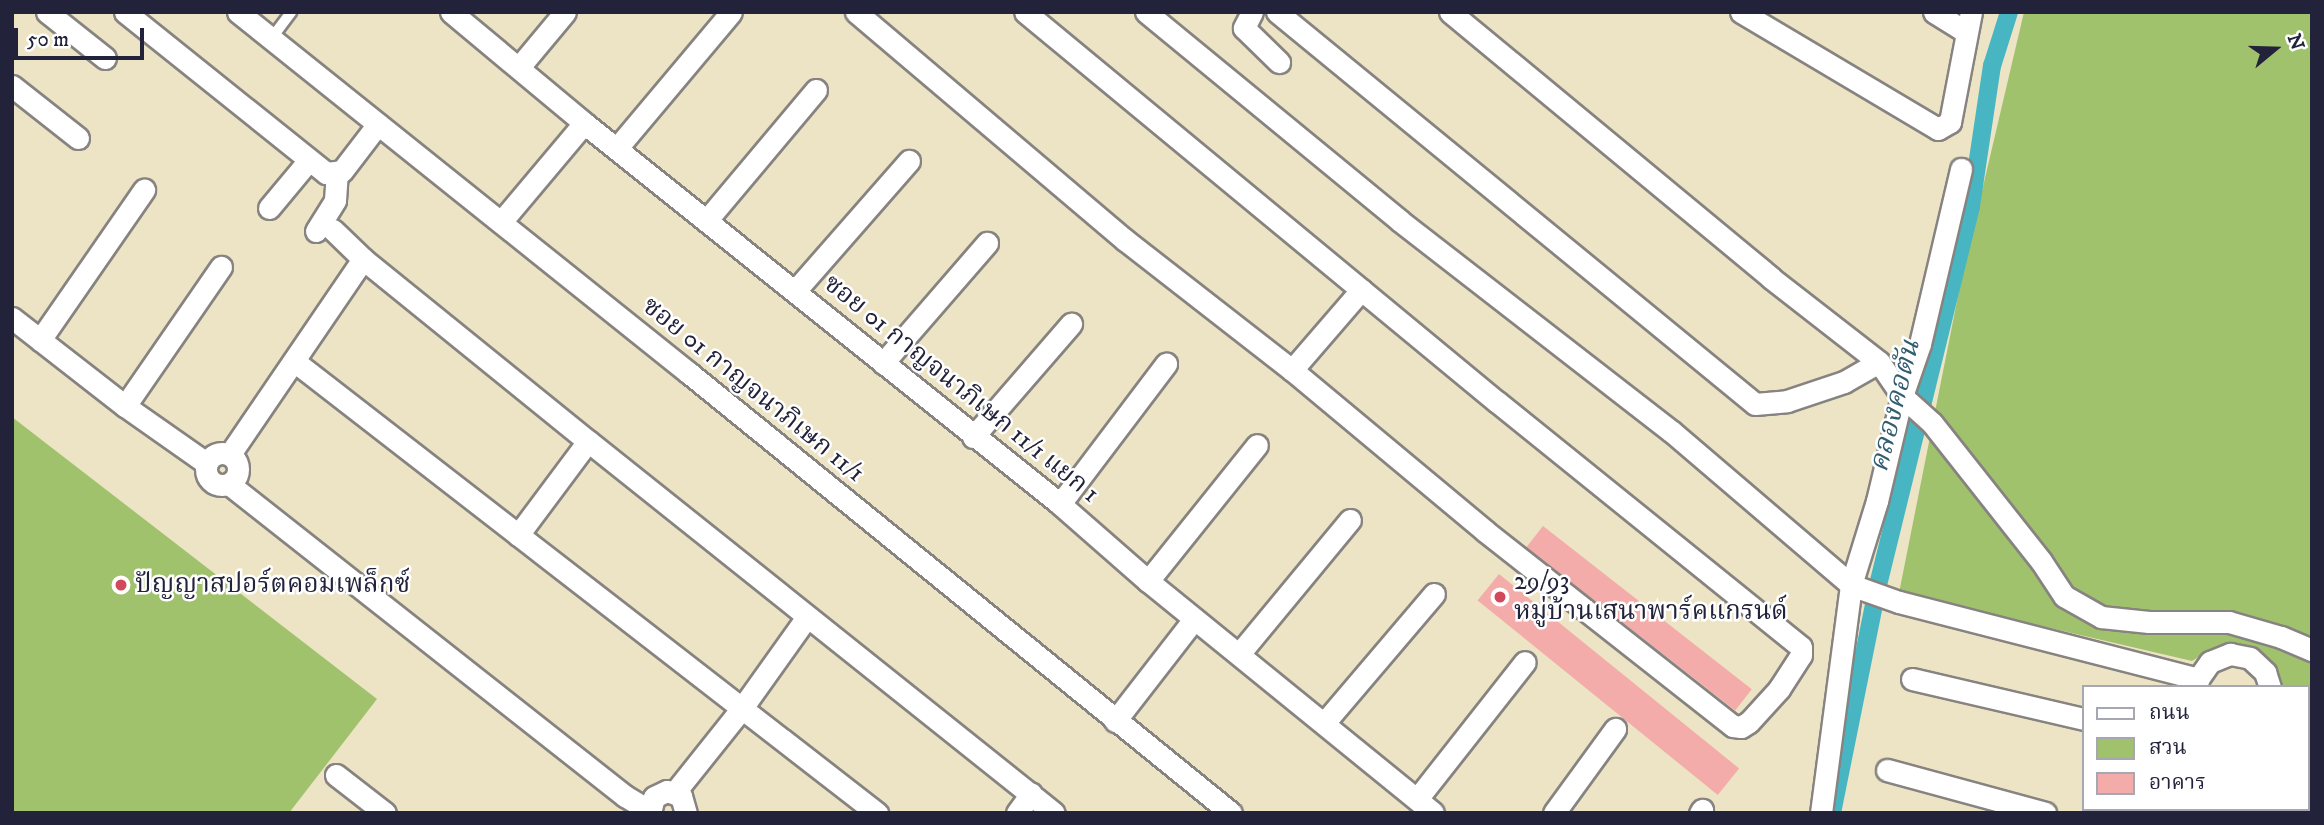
<!DOCTYPE html>
<html>
<head>
<meta charset="utf-8">
<style>
  body { margin:0 }
  #map { position:relative; width:2324px; height:825px; overflow:hidden; background:#ece4c5; font-family:"IM FELL DW Pica","Noto Serif Thai",serif }
  div>[style] { position:absolute }
  [style*='--x'] { left:calc(var(--x)*1px); top:calc(var(--y)*1px); width:calc(var(--w)*1px); rotate:calc(var(--a)*1deg) }
  .green>* { inset:0; background:#a0c26c }
  .canal>* { height:18px; margin:-9px; padding:0 9px; transform-origin:9px; border-radius:9px; background:#47b5c2 }
  .building>* { inset:0; background:#f4acaa; transform-origin:0 0 }
  .roads { filter:drop-shadow(2px 0 #878380) drop-shadow(-2px 0 #878380) drop-shadow(0 2px #878380) drop-shadow(0 -2px #878380) }
  .service>* { height:10px; margin:-5px; padding:0 5px; transform-origin:5px; border-radius:5px; background:#fff }
  .minor>* { height:21px; margin:-10.5px; padding:0 10.5px; transform-origin:10.5px; border-radius:10.5px; background:#fff }
  .minor>.ring { margin:-10.5px; padding:0; box-sizing:content-box; background:none; border:21px solid #fff; border-radius:50% }
  .dots>* { width:19px; height:19px; translate:-50% -50%; box-sizing:border-box; border:4px solid #fff; border-radius:50% }
  span { translate:-50% -50%; white-space:nowrap; text-align:center; line-height:1.15; -webkit-text-stroke:5px #fff; paint-order:stroke }
  .street-label { font-size:26px; color:#22223b }
  .poi-label { font-size:26px; color:#22223b }
  .left { translate:0 -50%; text-align:left }
  .water-label { font-size:28px; color:#315d71; font-style:italic }
  .frame { position:absolute; inset:0; border:14px solid #22223b; pointer-events:none }
  .legend { position:absolute; left:2082px; top:685px; width:228px; height:126px; box-sizing:border-box; background:#fff; border:2px solid #a7a7b1; margin:0; padding:9px 12px; list-style:none; font-size:21px; color:#22223b }
  .legend li { display:flex; align-items:center; gap:14px; height:35px }
  .legend b { width:35px; border:2px solid #a7a7b1 }
  .north { position:absolute; left:2240px; top:14px; width:70px; height:70px; -webkit-text-stroke:5px #fff; paint-order:stroke; rotate:71deg; font-size:19px; font-weight:700; line-height:28px; text-align:center; color:#22223b }
  .north::after { content:''; display:block; margin:auto; width:24px; height:32px; background:#22223b; clip-path:polygon(50% 0,100% 100%,50% 72%,0 100%) }
  .scale { position:absolute; left:14px; top:28px; width:130px; height:32px; box-sizing:border-box; border:4px solid #22223b; border-top:0; padding-left:9px; font-size:21px; line-height:24px; white-space:nowrap; color:#22223b; -webkit-text-stroke:5px #fff; paint-order:stroke }
</style>
</head>
<body>
<div id="map">
  <div class="green">
    <div style="clip-path:polygon(2024px 12px,2312px 12px,2312px 739px,2308px 741px,2308px 687px,2279px 687px,2279px 679px,2258px 653px,2239px 645px,2217px 646px,2192px 661px,1899px 593px,1962px 276px)"></div>
    <div style="clip-path:polygon(12px 417px,377px 699px,289px 813px,12px 813px)"></div>
  </div>
  <div class="canal">
    <div style="--x:1832;--y:813;--w:233;--a:-78.6"></div>
    <div style="--x:1878;--y:585;--w:390;--a:-76.2"></div>
    <div style="--x:1971;--y:206;--w:142;--a:-81.5"></div>
    <div style="--x:1992;--y:66;--w:57;--a:-72.5"></div>
  </div>
  <div class="building">
    <div style="left:1543px;top:526px;width:265px;height:27px;rotate:38deg"></div>
    <div style="left:1499px;top:574px;width:309px;height:34px;rotate:39deg"></div>
  </div>
  <div class="roads">
    <div class="service">
      <div style="--x:271;--y:39;--w:34;--a:-53"></div>
    </div>
    <div class="minor">
      <div style="--x:47;--y:12;--w:74;--a:38.4"></div>
      <div style="--x:125;--y:12;--w:258;--a:38.7"></div>
      <div style="--x:326;--y:173;--w:16;--a:-7"></div>
      <div style="--x:342;--y:171;--w:59;--a:-52.5"></div>
      <div style="--x:238;--y:12;--w:578;--a:38.68"></div>
      <div style="--x:689;--y:373;--w:698;--a:39.07"></div>
      <div style="--x:451;--y:12;--w:173;--a:39.8"></div>
      <div style="--x:584;--y:123;--w:610;--a:38.67"></div>
      <div style="--x:1060;--y:504;--w:117;--a:41.2"></div>
      <div style="--x:1148;--y:581;--w:367;--a:39.1"></div>
      <div style="--x:856;--y:12;--w:353;--a:40.3"></div>
      <div style="--x:1125;--y:240;--w:212;--a:37.9"></div>
      <div style="--x:1292;--y:370;--w:251;--a:39.8"></div>
      <div style="--x:1485;--y:531;--w:315;--a:38.2"></div>
      <div style="--x:1733;--y:726;--w:8;--a:7"></div>
      <div style="--x:1741;--y:727;--w:9;--a:-32"></div>
      <div style="--x:1749;--y:722;--w:45;--a:-47.7"></div>
      <div style="--x:1779;--y:689;--w:40;--a:-57.1"></div>
      <div style="--x:1801;--y:655;--w:8;--a:-90"></div>
      <div style="--x:1801;--y:647;--w:390;--a:-141.1"></div>
      <div style="--x:1497;--y:402;--w:612;--a:-140.43"></div>
      <div style="--x:1146;--y:12;--w:329;--a:39.4"></div>
      <div style="--x:1400;--y:221;--w:343;--a:37.8"></div>
      <div style="--x:1671;--y:431;--w:237;--a:40.5"></div>
      <div style="--x:1851;--y:585;--w:51;--a:19.5"></div>
      <div style="--x:1899;--y:602;--w:309;--a:14.4"></div>
      <div style="--x:1252;--y:12;--w:18;--a:117"></div>
      <div style="--x:1244;--y:28;--w:49;--a:44.2"></div>
      <div style="--x:1277;--y:12;--w:618;--a:39.35"></div>
      <div style="--x:1755;--y:404;--w:32;--a:-5"></div>
      <div style="--x:1787;--y:401;--w:60;--a:-18.4"></div>
      <div style="--x:1844;--y:382;--w:40;--a:-29.7"></div>
      <div style="--x:1450;--y:12;--w:417;--a:39.6"></div>
      <div style="--x:1771;--y:278;--w:137;--a:37.9"></div>
      <div style="--x:1879;--y:362;--w:41;--a:55.9"></div>
      <div style="--x:1902;--y:396;--w:40;--a:42"></div>
      <div style="--x:1932;--y:423;--w:176;--a:51.7"></div>
      <div style="--x:2041;--y:561;--w:42;--a:56.7"></div>
      <div style="--x:2064;--y:596;--w:43;--a:29.6"></div>
      <div style="--x:2101;--y:617;--w:48;--a:5.9"></div>
      <div style="--x:2149;--y:622;--w:80;--a:0"></div>
      <div style="--x:2229;--y:622;--w:54;--a:16.1"></div>
      <div style="--x:2281;--y:637;--w:34;--a:23"></div>
      <div style="--x:1741;--y:12;--w:229;--a:30.7"></div>
      <div style="--x:1938;--y:129;--w:14;--a:-30"></div>
      <div style="--x:1950;--y:122;--w:112;--a:-79.2"></div>
      <div style="--x:1934;--y:12;--w:38;--a:32"></div>
      <div style="--x:520;--y:66;--w:70;--a:-50.2"></div>
      <div style="--x:12;--y:86;--w:84;--a:38.2"></div>
      <div style="--x:617;--y:148;--w:177;--a:-50"></div>
      <div style="--x:269;--y:208;--w:62;--a:-50.2"></div>
      <div style="--x:706;--y:221;--w:171;--a:-50"></div>
      <div style="--x:501;--y:222;--w:129;--a:-50"></div>
      <div style="--x:333;--y:230;--w:42;--a:44"></div>
      <div style="--x:363;--y:259;--w:289;--a:39"></div>
      <div style="--x:588;--y:441;--w:596;--a:38.6"></div>
      <div style="--x:316;--y:231;--w:36;--a:-58"></div>
      <div style="--x:335;--y:200;--w:26;--a:-86"></div>
      <div style="--x:795;--y:291;--w:173;--a:-48.8"></div>
      <div style="--x:12;--y:318;--w:143;--a:37.9"></div>
      <div style="--x:125;--y:406;--w:99;--a:35.1"></div>
      <div style="--x:40;--y:340;--w:183;--a:-55.3"></div>
      <div style="--x:294;--y:361;--w:738;--a:37.79"></div>
      <div style="--x:883;--y:363;--w:159;--a:-49.1"></div>
      <div style="--x:1292;--y:370;--w:106;--a:-49.2"></div>
      <div style="--x:125;--y:406;--w:169;--a:-55.4"></div>
      <div style="--x:973;--y:437;--w:150;--a:-49.1"></div>
      <div class="ring" style="left:206px;top:453px;width:11px;height:11px"></div>
      <div style="--x:230;--y:454;--w:236;--a:-55.7"></div>
      <div style="--x:229;--y:484;--w:504;--a:38.23"></div>
      <div style="--x:625;--y:796;--w:29;--a:31"></div>
      <div style="--x:1060;--y:504;--w:176;--a:-52.9"></div>
      <div style="--x:518;--y:535;--w:117;--a:-53.3"></div>
      <div style="--x:1148;--y:581;--w:174;--a:-51.3"></div>
      <div style="--x:1239;--y:654;--w:174;--a:-50.4"></div>
      <div style="--x:1912;--y:679;--w:177;--a:13.1"></div>
      <div style="--x:2197;--y:687;--w:8;--a:-83"></div>
      <div style="--x:2198;--y:679;--w:21;--a:-55"></div>
      <div style="--x:2210;--y:662;--w:22;--a:-22"></div>
      <div style="--x:2230;--y:654;--w:20;--a:11"></div>
      <div style="--x:2250;--y:658;--w:21;--a:43"></div>
      <div style="--x:2265;--y:672;--w:16;--a:72"></div>
      <div style="--x:1115;--y:721;--w:129;--a:-52.2"></div>
      <div style="--x:1325;--y:722;--w:168;--a:-49.6"></div>
      <div style="--x:2308;--y:754;--w:5;--a:37"></div>
      <div style="--x:1887;--y:770;--w:164;--a:15.2"></div>
      <div style="--x:336;--y:775;--w:62;--a:37.8"></div>
      <div style="--x:675;--y:792;--w:107;--a:-51.4"></div>
      <div style="--x:742;--y:708;--w:112;--a:-54.5"></div>
      <div style="--x:1417;--y:799;--w:174;--a:-51.8"></div>
      <div style="--x:2256;--y:809;--w:5;--a:53"></div>
      <div style="--x:650;--y:813;--w:16;--a:-76"></div>
      <div style="--x:654;--y:797;--w:14;--a:-25"></div>
      <div style="--x:667;--y:791;--w:15;--a:20"></div>
      <div style="--x:681;--y:796;--w:18;--a:74"></div>
      <div style="--x:1017;--y:813;--w:24;--a:-54"></div>
      <div style="--x:1554;--y:813;--w:104;--a:-54"></div>
      <div style="--x:1700;--y:813;--w:4;--a:-56"></div>
      <div style="--x:1821;--y:813;--w:230;--a:-82.5"></div>
      <div style="--x:1851;--y:585;--w:88;--a:-72.8"></div>
      <div style="--x:1877;--y:501;--w:108;--a:-76.6"></div>
      <div style="--x:1902;--y:396;--w:55;--a:-70.9"></div>
      <div style="--x:1920;--y:344;--w:180;--a:-76.8"></div>
      <div style="--x:2227;--y:813;--w:5;--a:-53"></div>
    </div>
  </div>
  <div class="dots">
    <div style="left:121px;top:585px;background:#d1495b"></div>
    <div style="left:1500px;top:597px;background:#d1495b"></div>
  </div>
  <div class="street-label">
    <span style="left:961px;top:389px;rotate:39deg">ซอย 01 กาญจนาภิเษก 11/1 แยก 1</span>
    <span style="left:753px;top:390px;rotate:39deg">ซอย 01 กาญจนาภิเษก 11/1</span>
  </div>
  <div class="poi-label">
    <span class="left" style="left:1514px;top:597px">29/93<br>หมู่บ้านเสนาพาร์คแกรนด์</span>
    <span class="left" style="left:135px;top:585px">ปัญญาสปอร์ตคอมเพล็กซ์</span>
  </div>
  <div class="water-label">
    <span style="left:1895px;top:406px;rotate:-76deg">คลองคอตัน</span>
  </div>
  <div class="frame"></div>
  <ul class="legend">
  <li><b style="height:9px;background:#fff"></b>ถนน</li>
  <li><b style="height:19px;background:#a0c26c"></b>สวน</li>
  <li><b style="height:19px;background:#f4acaa"></b>อาคาร</li>
  </ul>
  <div class="north">N</div>
  <div class="scale">50 m</div>
</div>
</body>
</html>
